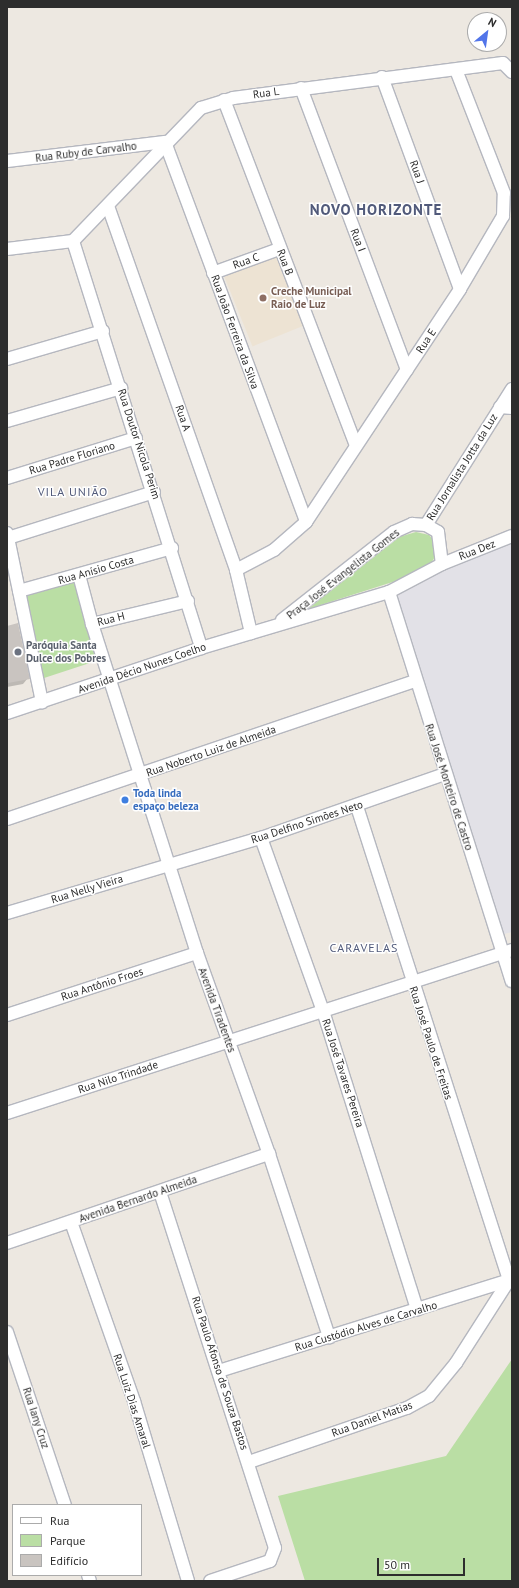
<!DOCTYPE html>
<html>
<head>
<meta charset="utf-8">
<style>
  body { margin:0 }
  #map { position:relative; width:519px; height:1588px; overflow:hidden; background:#ede8e1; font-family:"PT Sans",sans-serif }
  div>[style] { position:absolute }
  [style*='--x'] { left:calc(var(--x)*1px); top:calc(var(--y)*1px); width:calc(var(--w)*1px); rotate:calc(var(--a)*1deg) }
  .industrial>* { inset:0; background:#e2e1e7 }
  .education>* { inset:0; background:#ede3d3; transform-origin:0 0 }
  .green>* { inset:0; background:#badea4 }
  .shadow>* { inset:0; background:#0003 }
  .building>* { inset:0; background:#c9c4c0 }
  .roads { filter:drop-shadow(1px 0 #b5b7bf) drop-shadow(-1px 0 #b5b7bf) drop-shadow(0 1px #b5b7bf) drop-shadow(0 -1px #b5b7bf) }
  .minor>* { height:12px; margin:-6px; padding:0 6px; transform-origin:6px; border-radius:6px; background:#fff }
  .dots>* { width:11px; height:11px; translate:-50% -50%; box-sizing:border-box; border:2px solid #fff; border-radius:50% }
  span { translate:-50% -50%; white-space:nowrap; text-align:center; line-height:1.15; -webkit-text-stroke:3px #fff; paint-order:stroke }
  .street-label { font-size:11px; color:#2d2d2d }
  .education-label { font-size:11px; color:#785e54; font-weight:700 }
  .left { translate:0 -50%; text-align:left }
  .worship-label { font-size:11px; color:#5b616d; font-weight:700 }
  .shop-label { font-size:11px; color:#366cbe; font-weight:700 }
  .neighbourhood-label { font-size:12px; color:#515a7a; letter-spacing:1px }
  .district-label { font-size:15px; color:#515a7a; font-weight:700; letter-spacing:1px }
  .frame { position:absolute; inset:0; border:8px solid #2d2d2d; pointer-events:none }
  .legend { position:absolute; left:12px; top:1504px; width:130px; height:72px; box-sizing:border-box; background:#fff; border:1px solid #ababab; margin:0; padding:5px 7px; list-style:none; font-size:12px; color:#2d2d2d }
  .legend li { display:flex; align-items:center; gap:8px; height:20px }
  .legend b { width:20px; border:1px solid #ababab }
  .north { position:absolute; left:467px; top:12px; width:40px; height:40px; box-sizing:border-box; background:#fff; border:1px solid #ababab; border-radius:50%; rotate:29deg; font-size:11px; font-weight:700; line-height:16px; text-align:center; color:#2d2d2d }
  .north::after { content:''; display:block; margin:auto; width:14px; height:18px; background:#5275e9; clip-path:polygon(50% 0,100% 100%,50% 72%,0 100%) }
  .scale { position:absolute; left:377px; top:1558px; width:88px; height:18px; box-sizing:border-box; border:2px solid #2d2d2d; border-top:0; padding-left:5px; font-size:12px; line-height:14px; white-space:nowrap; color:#2d2d2d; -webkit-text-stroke:3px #fff; paint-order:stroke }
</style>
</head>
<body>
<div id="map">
  <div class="industrial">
    <div style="clip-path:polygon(512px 543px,512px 932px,504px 934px,397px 596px,439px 573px)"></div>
  </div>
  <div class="education">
    <div style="left:275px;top:250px;width:81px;height:57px;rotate:68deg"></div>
  </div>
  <div class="green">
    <div style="clip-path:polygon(416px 532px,429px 535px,435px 542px,438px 551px,427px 571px,308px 609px,399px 537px)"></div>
    <div style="clip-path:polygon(77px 581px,99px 660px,41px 679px,23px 593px)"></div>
    <div style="clip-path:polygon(512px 1359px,512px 1581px,305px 1581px,278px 1496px,446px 1456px)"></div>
  </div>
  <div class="shadow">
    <div style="clip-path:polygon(17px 625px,28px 678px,23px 684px,7px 687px,7px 627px)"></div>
  </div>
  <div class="building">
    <div style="clip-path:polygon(18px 623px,30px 679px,8px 683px,7px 626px)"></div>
  </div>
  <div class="roads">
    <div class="minor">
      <div style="--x:382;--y:77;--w:226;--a:69.8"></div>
      <div style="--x:301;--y:88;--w:301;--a:69.4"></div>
      <div style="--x:224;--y:100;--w:370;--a:69.1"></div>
      <div style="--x:7;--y:161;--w:159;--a:-6.9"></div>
      <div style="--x:165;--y:142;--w:405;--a:69.6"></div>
      <div style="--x:108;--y:206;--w:386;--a:70.6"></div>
      <div style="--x:236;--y:570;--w:65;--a:76.6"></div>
      <div style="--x:73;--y:241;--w:185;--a:-46.1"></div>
      <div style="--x:201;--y:108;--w:34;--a:-17"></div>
      <div style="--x:233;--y:98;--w:272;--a:-7.4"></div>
      <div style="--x:503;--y:63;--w:13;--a:45"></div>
      <div style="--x:73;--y:241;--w:427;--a:72.5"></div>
      <div style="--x:7;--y:249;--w:66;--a:-6.9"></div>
      <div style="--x:213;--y:273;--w:70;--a:-20"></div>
      <div style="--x:7;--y:359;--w:100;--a:-16.3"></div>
      <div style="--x:500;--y:407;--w:12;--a:5"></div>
      <div style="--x:7;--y:421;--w:119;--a:-16.1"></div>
      <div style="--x:7;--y:478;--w:135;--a:-17.2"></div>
      <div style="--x:426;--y:525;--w:161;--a:-57.7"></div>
      <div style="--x:7;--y:533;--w:173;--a:78.3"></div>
      <div style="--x:8;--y:538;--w:153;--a:-17.5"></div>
      <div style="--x:236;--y:570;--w:43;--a:-27.8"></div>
      <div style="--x:274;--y:550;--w:43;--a:-41.2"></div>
      <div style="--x:306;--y:522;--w:279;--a:-56.5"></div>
      <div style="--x:460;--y:289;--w:85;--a:-59.5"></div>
      <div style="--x:503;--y:216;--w:23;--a:-88"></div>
      <div style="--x:504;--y:193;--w:132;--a:-111.3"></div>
      <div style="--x:79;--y:575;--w:51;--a:75.1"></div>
      <div style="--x:19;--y:591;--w:159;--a:-15.7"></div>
      <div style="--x:389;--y:592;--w:408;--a:72.5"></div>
      <div style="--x:188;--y:601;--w:99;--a:166.5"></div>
      <div style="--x:92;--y:624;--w:345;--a:72.3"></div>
      <div style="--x:197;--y:953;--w:214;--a:70.3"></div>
      <div style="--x:269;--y:1154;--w:193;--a:71.8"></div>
      <div style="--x:282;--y:620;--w:142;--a:-38.2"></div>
      <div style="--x:394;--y:532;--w:20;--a:-24"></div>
      <div style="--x:412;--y:524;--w:14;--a:4"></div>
      <div style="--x:426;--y:525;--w:14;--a:30"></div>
      <div style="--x:438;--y:532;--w:32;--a:83"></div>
      <div style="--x:7;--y:713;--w:205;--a:-18.5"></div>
      <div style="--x:201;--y:648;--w:196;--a:-16.6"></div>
      <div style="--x:389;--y:592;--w:60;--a:-27.8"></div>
      <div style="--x:442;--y:564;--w:75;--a:-21.8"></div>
      <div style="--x:7;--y:819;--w:431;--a:-18.7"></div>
      <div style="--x:261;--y:838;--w:184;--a:70.3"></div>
      <div style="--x:323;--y:1011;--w:313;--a:72.5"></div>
      <div style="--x:7;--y:913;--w:265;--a:-16.5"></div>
      <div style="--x:261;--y:838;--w:195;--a:-19.2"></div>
      <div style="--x:7;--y:1015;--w:200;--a:-18.1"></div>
      <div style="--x:7;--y:1113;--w:531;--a:-17.89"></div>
      <div style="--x:160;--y:1192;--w:374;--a:72.1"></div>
      <div style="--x:275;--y:1548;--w:14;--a:111"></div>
      <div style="--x:270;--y:1561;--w:63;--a:161.6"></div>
      <div style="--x:71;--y:1222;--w:190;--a:70.6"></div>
      <div style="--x:134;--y:1401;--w:188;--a:73.3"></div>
      <div style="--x:7;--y:1243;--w:277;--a:-18.8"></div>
      <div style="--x:7;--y:1332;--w:182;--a:71.5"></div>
      <div style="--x:219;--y:1371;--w:307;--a:-17.4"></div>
      <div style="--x:249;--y:1462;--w:167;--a:-18.9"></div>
      <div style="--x:407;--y:1408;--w:25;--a:-29"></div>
      <div style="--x:429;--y:1396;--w:43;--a:-50.7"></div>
      <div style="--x:456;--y:1363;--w:98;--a:-57.4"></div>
      <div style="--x:509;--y:1280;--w:498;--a:-107.8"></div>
      <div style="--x:88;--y:1575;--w:6;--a:72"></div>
    </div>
  </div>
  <div class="dots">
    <div style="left:263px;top:298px;background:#8d6e63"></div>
    <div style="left:18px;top:652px;background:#6b7280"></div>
    <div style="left:125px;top:800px;background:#3f7fe0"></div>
  </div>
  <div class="street-label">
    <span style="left:266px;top:93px;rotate:-8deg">Rua L</span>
    <span style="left:86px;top:152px;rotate:-7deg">Rua Ruby de Carvalho</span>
    <span style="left:417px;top:172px;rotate:70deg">Rua J</span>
    <span style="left:358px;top:240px;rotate:69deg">Rua I</span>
    <span style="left:246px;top:261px;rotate:-20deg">Rua C</span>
    <span style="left:285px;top:262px;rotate:69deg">Rua B</span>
    <span style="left:235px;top:332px;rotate:70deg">Rua João Ferreira da Silva</span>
    <span style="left:426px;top:341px;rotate:-57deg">Rua E</span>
    <span style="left:183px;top:418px;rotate:71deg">Rua A</span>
    <span style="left:139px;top:444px;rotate:72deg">Rua Doutor Nicola Perim</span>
    <span style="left:72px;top:458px;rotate:-17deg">Rua Padre Floriano</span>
    <span style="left:462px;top:467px;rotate:-58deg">Rua Jornalista Jotta da Luz</span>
    <span style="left:477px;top:550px;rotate:-21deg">Rua Dez</span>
    <span style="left:96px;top:570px;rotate:-16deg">Rua Anísio Costa</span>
    <span style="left:343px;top:574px;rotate:-38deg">Praça José Evangelista Gomes</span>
    <span style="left:111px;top:619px;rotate:-14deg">Rua H</span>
    <span style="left:142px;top:668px;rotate:-19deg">Avenida Décio Nunes Coelho</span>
    <span style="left:211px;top:751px;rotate:-19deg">Rua Noberto Luiz de Almeida</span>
    <span style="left:449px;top:787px;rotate:72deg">Rua José Monteiro de Castro</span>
    <span style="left:307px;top:822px;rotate:-18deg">Rua Delfino Simões Neto</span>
    <span style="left:87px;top:889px;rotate:-17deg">Rua Nelly Vieira</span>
    <span style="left:102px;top:984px;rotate:-18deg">Rua Antônio Froes</span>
    <span style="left:217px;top:1010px;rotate:70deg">Avenida Tiradentes</span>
    <span style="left:431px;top:1043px;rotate:72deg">Rua José Paulo de Freitas</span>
    <span style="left:343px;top:1073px;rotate:72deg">Rua José Tavares Pereira</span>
    <span style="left:118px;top:1077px;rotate:-18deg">Rua Nilo Trindade</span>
    <span style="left:138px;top:1199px;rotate:-19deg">Avenida Bernardo Almeida</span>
    <span style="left:366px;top:1326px;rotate:-17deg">Rua Custódio Alves de Carvalho</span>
    <span style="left:220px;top:1373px;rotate:72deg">Rua Paulo Afonso de Souza Bastos</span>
    <span style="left:132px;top:1401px;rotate:72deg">Rua Luiz Dias Amaral</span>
    <span style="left:36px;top:1418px;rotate:72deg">Rua Iany Cruz</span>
    <span style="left:372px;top:1419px;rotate:-20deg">Rua Daniel Matias</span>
  </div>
  <div class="education-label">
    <span class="left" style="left:271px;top:298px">Creche Municipal<br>Raio de Luz</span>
  </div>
  <div class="worship-label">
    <span class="left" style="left:26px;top:652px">Paróquia Santa<br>Dulce dos Pobres</span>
  </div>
  <div class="shop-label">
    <span class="left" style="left:133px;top:800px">Toda linda<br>espaço beleza</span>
  </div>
  <div class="neighbourhood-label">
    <span style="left:73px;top:492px">VILA UNIÃO</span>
    <span style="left:364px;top:948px">CARAVELAS</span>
  </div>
  <div class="district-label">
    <span style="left:376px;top:210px">NOVO HORIZONTE</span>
  </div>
  <div class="frame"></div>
  <ul class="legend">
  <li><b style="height:5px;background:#fff"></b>Rua</li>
  <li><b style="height:11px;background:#badea4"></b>Parque</li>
  <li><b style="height:11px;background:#c9c4c0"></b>Edifício</li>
  </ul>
  <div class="north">N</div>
  <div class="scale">50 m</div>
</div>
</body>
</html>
